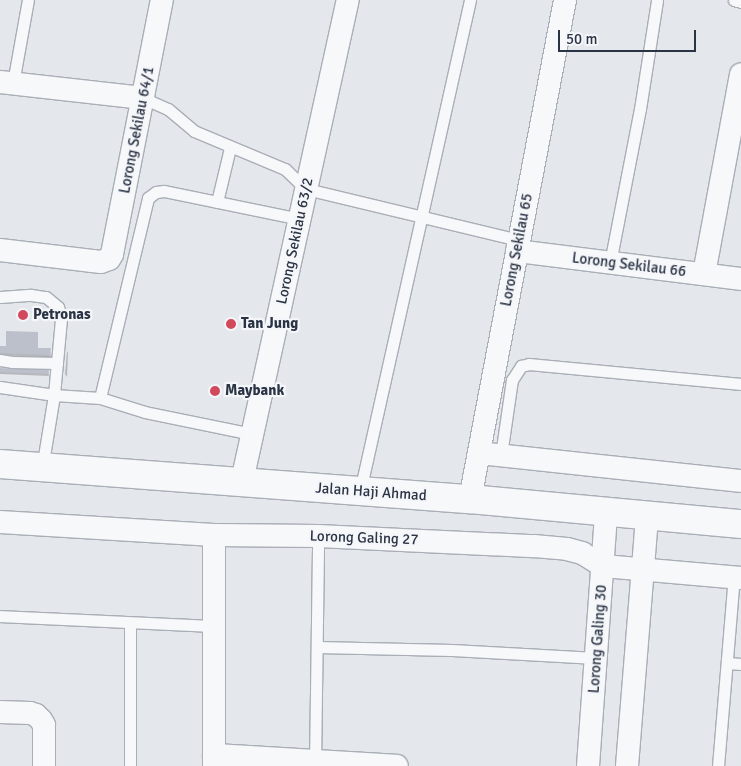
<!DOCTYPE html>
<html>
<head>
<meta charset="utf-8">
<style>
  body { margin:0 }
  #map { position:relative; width:741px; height:766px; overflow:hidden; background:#e4e7ec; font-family:Signika,sans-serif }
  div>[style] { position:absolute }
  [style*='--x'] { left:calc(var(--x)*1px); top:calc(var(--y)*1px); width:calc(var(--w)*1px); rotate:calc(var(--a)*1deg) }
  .shadow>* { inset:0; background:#0003 }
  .building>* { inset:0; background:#bbc0ca; transform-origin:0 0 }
  .roads { filter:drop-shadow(1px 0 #a9aeb7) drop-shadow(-1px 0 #a9aeb7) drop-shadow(0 1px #a9aeb7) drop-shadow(0 -1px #a9aeb7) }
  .service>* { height:11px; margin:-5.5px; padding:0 5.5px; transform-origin:5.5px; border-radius:5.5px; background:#f7f8fa }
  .minor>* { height:22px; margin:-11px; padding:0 11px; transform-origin:11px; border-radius:11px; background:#f7f8fa }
  .tertiary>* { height:28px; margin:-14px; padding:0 14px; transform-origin:14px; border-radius:14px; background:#f7f8fa }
  .dots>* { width:14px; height:14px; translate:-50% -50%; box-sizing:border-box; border:2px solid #f4f6f9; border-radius:50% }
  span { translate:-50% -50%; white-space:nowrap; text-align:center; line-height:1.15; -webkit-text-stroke:4.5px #f4f6f9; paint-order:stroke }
  .street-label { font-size:15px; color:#2b3445 }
  .poi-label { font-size:15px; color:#2b3445; font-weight:700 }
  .left { translate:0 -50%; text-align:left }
  .scale { position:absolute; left:558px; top:30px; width:138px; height:22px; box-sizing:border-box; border:2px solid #2b3445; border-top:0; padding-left:6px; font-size:15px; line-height:18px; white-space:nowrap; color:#2b3445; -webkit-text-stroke:4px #f4f6f9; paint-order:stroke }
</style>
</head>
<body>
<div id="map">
  <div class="shadow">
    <div style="clip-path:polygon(37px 333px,38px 349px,50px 349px,51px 358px,0 355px,0 347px,7px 347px)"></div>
    <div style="clip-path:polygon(67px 351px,68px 353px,67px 377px,65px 374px)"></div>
    <div style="clip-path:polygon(0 369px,48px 372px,49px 376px,0 374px)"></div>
  </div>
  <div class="building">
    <div style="clip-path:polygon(6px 331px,38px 332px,38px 348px,51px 348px,50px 355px,0 353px,0 346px,6px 346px)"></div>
    <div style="left:0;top:368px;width:49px;height:4px;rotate:2deg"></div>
  </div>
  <div class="roads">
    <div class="service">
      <div style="--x:734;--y:0;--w:7;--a:16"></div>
      <div style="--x:13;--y:83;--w:84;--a:-79.8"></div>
      <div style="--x:143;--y:98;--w:27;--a:24"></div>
      <div style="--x:168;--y:109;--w:34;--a:40"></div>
      <div style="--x:194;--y:131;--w:99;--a:22.7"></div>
      <div style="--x:285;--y:169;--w:29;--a:44"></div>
      <div style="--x:306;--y:189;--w:219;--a:13.5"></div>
      <div style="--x:217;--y:202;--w:56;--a:-76.5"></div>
      <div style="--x:610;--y:263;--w:157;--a:-79"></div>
      <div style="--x:640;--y:109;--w:110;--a:-81.1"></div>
      <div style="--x:0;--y:297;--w:31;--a:-4"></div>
      <div style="--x:31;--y:295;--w:15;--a:8"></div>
      <div style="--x:46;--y:297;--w:16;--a:40"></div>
      <div style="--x:58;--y:307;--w:12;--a:76"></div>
      <div style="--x:61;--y:319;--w:76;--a:95.3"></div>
      <div style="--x:54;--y:395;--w:46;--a:3.7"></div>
      <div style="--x:0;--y:360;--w:12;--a:9"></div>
      <div style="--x:12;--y:362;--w:45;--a:1.3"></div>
      <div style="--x:0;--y:387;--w:55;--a:8.4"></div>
      <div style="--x:54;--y:395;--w:74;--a:99.3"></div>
      <div style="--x:252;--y:434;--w:109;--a:-168.4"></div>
      <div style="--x:145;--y:412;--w:47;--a:-162.7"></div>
      <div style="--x:100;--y:398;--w:206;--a:-76.5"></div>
      <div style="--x:148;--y:198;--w:10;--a:-37"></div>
      <div style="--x:156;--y:192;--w:8;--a:-7"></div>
      <div style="--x:164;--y:191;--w:139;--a:11.6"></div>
      <div style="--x:501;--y:455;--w:76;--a:-81.7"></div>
      <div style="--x:512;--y:380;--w:17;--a:-57"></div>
      <div style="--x:521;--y:366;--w:8;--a:-14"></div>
      <div style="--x:529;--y:364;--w:213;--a:5.4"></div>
      <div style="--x:360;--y:491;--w:503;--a:-77.37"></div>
      <div style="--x:0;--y:616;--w:213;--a:2.7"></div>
      <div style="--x:317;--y:647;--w:135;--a:1.3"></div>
      <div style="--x:452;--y:650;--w:144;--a:3.2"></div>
      <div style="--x:727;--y:663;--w:14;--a:4"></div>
      <div style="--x:315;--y:764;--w:228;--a:-89.2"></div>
      <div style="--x:130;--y:766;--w:143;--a:-90"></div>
      <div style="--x:718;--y:766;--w:190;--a:-85.2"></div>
    </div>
    <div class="minor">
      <div style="--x:0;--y:82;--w:144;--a:6.4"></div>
      <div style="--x:0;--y:250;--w:93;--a:6.8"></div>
      <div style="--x:92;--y:261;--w:9;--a:6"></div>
      <div style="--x:101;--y:262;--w:9;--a:-21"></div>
      <div style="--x:109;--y:259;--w:6;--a:-59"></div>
      <div style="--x:112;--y:254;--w:259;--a:-78.9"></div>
      <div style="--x:517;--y:251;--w:226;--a:7.1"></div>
      <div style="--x:704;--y:274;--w:203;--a:-79.5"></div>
      <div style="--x:479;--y:453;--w:263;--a:6.1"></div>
      <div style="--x:242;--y:481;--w:493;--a:-77.6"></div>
      <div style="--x:470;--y:499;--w:508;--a:-79.22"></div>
      <div style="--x:0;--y:522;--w:214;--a:3.5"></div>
      <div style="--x:214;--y:535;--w:104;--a:0.6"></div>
      <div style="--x:318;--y:536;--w:216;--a:2.7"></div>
      <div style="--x:534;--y:546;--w:33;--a:5"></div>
      <div style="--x:567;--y:549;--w:16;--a:15"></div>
      <div style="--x:582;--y:553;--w:25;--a:32"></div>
      <div style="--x:603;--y:566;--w:139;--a:5"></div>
      <div style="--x:214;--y:535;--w:231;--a:90"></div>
      <div style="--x:0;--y:712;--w:30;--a:2"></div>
      <div style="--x:30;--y:713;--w:6;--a:18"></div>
      <div style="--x:36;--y:715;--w:7;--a:45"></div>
      <div style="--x:41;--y:720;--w:6;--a:59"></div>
      <div style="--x:44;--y:725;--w:41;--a:90"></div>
      <div style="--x:214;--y:755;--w:183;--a:3.4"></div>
      <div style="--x:588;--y:766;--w:255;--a:-85.9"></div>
      <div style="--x:627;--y:766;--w:251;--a:-85.4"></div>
    </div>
    <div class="tertiary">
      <div style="--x:0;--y:464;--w:471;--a:4.3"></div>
      <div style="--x:470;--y:499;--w:272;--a:5.3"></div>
    </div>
  </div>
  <div class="dots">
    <div style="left:23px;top:315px;background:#d1495b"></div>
    <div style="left:231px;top:324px;background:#d1495b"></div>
    <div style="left:215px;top:391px;background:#d1495b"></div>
  </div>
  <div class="street-label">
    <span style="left:137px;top:130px;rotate:-79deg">Lorong Sekilau 64/1</span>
    <span style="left:295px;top:241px;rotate:-78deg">Lorong Sekilau 63/2</span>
    <span style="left:517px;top:250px;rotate:-79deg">Lorong Sekilau 65</span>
    <span style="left:629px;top:265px;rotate:7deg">Lorong Sekilau 66</span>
    <span style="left:371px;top:492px;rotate:4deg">Jalan Haji Ahmad</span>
    <span style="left:364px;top:538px;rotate:2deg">Lorong Galing 27</span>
    <span style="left:598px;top:639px;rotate:-86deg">Lorong Galing 30</span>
  </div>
  <div class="poi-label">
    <span class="left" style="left:33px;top:315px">Petronas</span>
    <span class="left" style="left:241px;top:324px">Tan Jung</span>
    <span class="left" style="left:225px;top:391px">Maybank</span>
  </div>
  <div class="scale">50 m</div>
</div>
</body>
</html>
